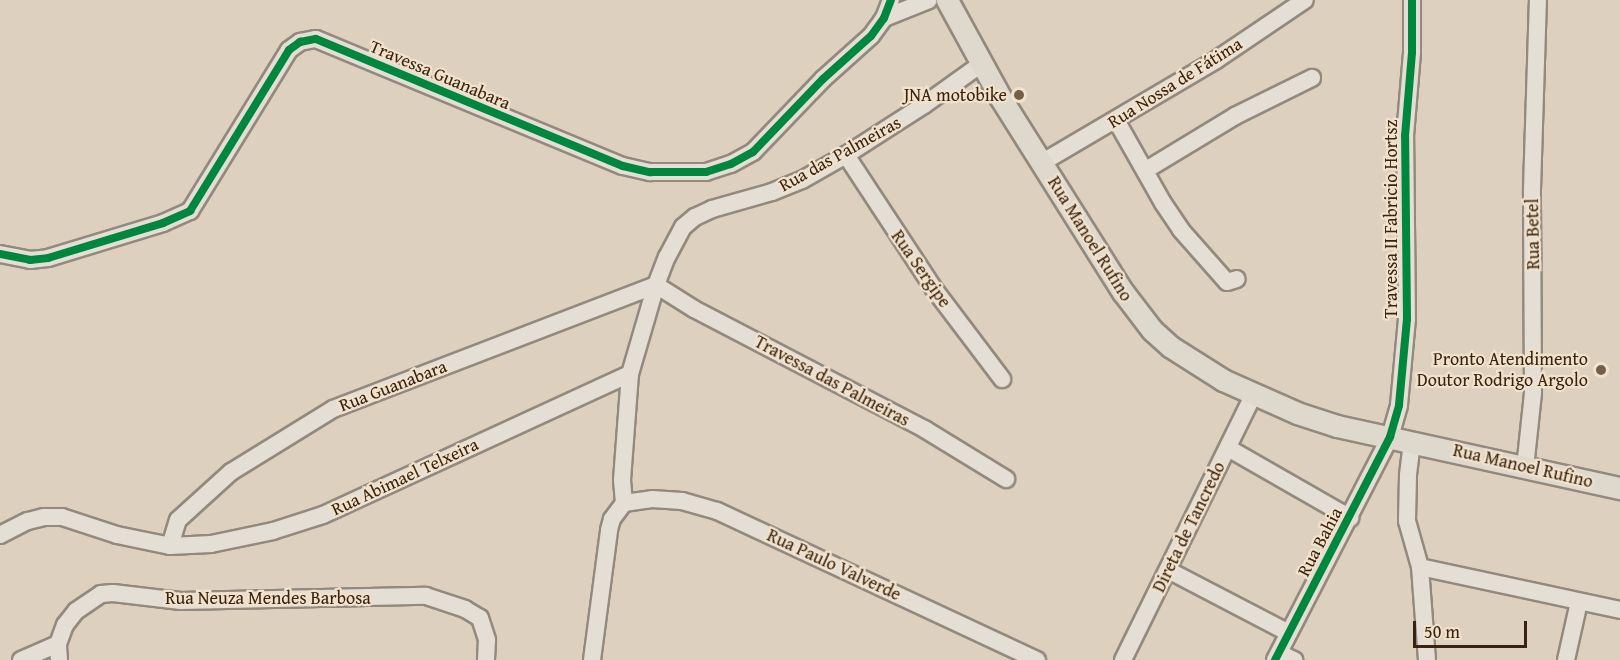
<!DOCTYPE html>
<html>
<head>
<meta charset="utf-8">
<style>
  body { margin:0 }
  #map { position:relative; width:1620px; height:660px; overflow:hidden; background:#ddd0be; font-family:"Gentium Book Plus",serif }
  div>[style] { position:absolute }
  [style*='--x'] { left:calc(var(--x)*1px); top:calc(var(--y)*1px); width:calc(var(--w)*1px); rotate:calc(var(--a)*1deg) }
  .roads { filter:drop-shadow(2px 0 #93897d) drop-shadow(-2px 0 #93897d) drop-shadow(0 2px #93897d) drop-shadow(0 -2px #93897d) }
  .minor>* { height:16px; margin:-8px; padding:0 8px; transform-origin:8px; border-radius:8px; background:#e4ded4 }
  .major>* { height:21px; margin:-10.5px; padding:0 10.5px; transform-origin:10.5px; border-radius:10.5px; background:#dfd8cd }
  .cycleway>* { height:8px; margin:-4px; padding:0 4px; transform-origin:4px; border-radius:4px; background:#00873e }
  .dots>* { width:16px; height:16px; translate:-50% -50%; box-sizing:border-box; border:3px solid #f1e2cc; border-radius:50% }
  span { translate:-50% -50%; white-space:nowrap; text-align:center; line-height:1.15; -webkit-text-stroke:4.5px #f1e2cc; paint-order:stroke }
  .street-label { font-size:18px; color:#392310 }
  .poi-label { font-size:18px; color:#392310 }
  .right { translate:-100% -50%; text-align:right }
  .scale { position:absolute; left:1413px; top:621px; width:114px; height:27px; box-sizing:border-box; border:3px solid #392310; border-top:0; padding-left:8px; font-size:18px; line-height:21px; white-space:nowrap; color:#392310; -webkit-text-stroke:4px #f1e2cc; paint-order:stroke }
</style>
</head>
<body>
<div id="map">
  <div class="roads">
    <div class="minor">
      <div style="--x:884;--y:18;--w:48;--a:-21.8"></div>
      <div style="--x:1116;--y:120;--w:95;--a:60.5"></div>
      <div style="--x:1163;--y:203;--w:32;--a:56"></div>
      <div style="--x:1181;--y:230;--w:69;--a:48.5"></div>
      <div style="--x:1227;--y:282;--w:10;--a:-17"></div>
      <div style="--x:846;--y:155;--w:160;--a:56.7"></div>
      <div style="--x:934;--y:289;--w:113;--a:52.9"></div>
      <div style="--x:1043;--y:162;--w:201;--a:-30.5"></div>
      <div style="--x:1216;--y:60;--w:107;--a:-34"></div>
      <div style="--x:1146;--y:170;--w:104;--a:-31.2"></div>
      <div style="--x:1235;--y:116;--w:86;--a:-26.3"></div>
      <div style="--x:0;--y:254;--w:31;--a:11"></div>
      <div style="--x:30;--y:260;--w:18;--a:-6"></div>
      <div style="--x:48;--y:258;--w:120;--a:-16.9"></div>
      <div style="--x:163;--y:223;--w:30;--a:-24"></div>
      <div style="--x:190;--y:211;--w:189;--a:-58.4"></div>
      <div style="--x:289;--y:50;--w:14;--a:-36"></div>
      <div style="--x:300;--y:42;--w:16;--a:-11"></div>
      <div style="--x:316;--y:39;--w:332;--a:22.5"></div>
      <div style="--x:623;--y:166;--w:28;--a:13"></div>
      <div style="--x:650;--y:172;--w:56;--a:0"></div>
      <div style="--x:706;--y:172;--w:26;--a:-18"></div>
      <div style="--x:731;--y:164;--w:25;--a:-29"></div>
      <div style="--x:753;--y:152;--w:101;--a:-46.2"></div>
      <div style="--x:823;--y:79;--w:64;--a:-41.9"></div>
      <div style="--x:871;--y:36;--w:22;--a:-54"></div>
      <div style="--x:884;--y:18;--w:19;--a:-69"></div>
      <div style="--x:656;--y:285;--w:45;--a:32.3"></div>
      <div style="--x:694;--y:309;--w:262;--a:27.5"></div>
      <div style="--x:926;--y:430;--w:94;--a:31.5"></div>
      <div style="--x:1412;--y:442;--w:34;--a:97"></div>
      <div style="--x:1408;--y:476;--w:45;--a:91.3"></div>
      <div style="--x:1407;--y:521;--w:48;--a:74.2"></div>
      <div style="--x:1420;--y:567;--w:93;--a:85.7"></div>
      <div style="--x:1228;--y:448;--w:141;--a:29.8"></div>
      <div style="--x:1525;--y:468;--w:75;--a:-83.9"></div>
      <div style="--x:1533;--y:393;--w:204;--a:-90.3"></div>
      <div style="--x:1532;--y:189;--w:189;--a:-88.2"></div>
      <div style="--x:624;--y:503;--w:23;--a:-95"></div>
      <div style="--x:622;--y:480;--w:106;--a:-85.7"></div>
      <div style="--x:630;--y:374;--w:93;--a:-73.7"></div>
      <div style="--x:656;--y:285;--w:30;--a:-69"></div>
      <div style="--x:667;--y:257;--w:34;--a:-62"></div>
      <div style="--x:683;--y:227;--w:16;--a:-40"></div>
      <div style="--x:695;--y:217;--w:19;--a:-25"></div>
      <div style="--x:712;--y:209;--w:62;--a:-15.8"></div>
      <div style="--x:772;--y:192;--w:32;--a:-22"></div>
      <div style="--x:802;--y:180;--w:51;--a:-29.6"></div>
      <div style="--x:846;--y:155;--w:93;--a:-32.7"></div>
      <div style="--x:924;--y:105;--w:70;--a:-35.7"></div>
      <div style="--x:624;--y:503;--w:28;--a:-8"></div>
      <div style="--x:652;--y:499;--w:30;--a:4"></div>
      <div style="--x:682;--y:501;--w:36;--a:16"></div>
      <div style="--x:717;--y:511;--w:353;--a:25"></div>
      <div style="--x:0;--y:535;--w:31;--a:-27"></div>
      <div style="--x:28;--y:521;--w:16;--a:-14"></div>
      <div style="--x:44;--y:517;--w:18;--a:0"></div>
      <div style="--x:62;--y:517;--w:58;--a:18.1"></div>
      <div style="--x:117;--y:535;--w:54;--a:11.7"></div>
      <div style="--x:170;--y:546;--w:41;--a:-2.8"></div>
      <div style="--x:211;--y:544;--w:63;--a:-11.8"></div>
      <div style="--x:273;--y:531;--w:52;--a:-17.7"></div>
      <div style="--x:323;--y:515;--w:338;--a:-24.7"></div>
      <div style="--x:170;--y:546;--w:27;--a:-73"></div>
      <div style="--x:178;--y:520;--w:72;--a:-42.2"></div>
      <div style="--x:231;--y:472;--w:120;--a:-31.7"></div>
      <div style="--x:333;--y:409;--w:346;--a:-21"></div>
      <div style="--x:1420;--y:567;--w:205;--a:12.1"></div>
      <div style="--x:1168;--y:570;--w:136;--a:27.5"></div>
      <div style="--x:1279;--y:653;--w:17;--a:25"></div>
      <div style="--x:21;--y:660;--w:40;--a:-23.4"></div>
      <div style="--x:59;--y:660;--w:16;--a:-94"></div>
      <div style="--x:58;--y:644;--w:20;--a:-70"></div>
      <div style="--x:65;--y:625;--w:18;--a:-52"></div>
      <div style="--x:76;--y:611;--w:30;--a:-34"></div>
      <div style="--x:101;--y:594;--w:12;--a:-5"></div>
      <div style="--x:113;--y:593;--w:68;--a:6.7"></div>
      <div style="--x:181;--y:601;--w:245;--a:-1.2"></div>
      <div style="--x:426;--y:596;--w:41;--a:18.4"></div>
      <div style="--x:465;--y:609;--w:17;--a:31"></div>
      <div style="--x:480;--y:618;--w:23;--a:72"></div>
      <div style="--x:487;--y:640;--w:20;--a:93"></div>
      <div style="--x:592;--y:660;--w:131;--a:-82.5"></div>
      <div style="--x:609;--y:530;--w:11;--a:-75"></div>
      <div style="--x:612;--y:519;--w:20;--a:-53"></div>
      <div style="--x:1123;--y:660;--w:297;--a:-63.8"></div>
      <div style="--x:1275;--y:660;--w:251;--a:-62.7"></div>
      <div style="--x:1390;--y:437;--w:33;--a:-74"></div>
      <div style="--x:1399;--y:405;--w:86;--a:-84.7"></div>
      <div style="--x:1407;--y:319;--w:183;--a:-90.6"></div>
      <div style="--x:1405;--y:136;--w:84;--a:-85.2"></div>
      <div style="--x:1412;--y:52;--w:52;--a:-90"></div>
      <div style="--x:1566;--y:660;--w:59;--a:-77.4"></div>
    </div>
    <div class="major">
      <div style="--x:947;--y:0;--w:111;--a:61.3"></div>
      <div style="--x:1000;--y:97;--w:231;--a:57.8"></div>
      <div style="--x:1123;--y:292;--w:48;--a:52.7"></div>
      <div style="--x:1152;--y:330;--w:25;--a:42"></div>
      <div style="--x:1171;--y:347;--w:62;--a:32.4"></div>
      <div style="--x:1223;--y:380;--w:81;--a:24"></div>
      <div style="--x:1297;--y:413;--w:42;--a:18"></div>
      <div style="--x:1337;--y:426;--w:290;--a:12.4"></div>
    </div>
  </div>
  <div class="cycleway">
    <div style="--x:0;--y:254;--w:31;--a:11"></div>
    <div style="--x:30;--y:260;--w:18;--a:-6"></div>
    <div style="--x:48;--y:258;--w:120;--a:-16.9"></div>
    <div style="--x:163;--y:223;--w:30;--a:-24"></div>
    <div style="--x:190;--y:211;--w:189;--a:-58.4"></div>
    <div style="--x:289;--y:50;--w:14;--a:-36"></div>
    <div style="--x:300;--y:42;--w:16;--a:-11"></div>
    <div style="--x:316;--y:39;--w:332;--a:22.5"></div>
    <div style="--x:623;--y:166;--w:28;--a:13"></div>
    <div style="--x:650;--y:172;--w:56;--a:0"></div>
    <div style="--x:706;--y:172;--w:26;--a:-18"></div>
    <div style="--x:731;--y:164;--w:25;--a:-29"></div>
    <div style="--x:753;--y:152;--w:101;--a:-46.2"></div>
    <div style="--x:823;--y:79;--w:64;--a:-41.9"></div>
    <div style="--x:871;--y:36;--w:22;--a:-54"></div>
    <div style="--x:884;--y:18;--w:19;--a:-69"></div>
    <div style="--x:1275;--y:660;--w:251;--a:-62.7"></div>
    <div style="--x:1390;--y:437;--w:33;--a:-74"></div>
    <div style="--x:1399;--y:405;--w:86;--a:-84.7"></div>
    <div style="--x:1407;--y:319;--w:183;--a:-90.6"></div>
    <div style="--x:1405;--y:136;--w:84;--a:-85.2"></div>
    <div style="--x:1412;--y:52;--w:52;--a:-90"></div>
  </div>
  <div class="dots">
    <div style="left:1019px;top:95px;background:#72604d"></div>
    <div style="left:1601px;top:370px;background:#72604d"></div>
  </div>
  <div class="street-label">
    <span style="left:440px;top:75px;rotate:23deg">Travessa Guanabara</span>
    <span style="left:1175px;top:83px;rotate:-32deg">Rua Nossa de Fátima</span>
    <span style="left:840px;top:154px;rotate:-29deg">Rua das Palmeiras</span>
    <span style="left:1391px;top:219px;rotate:-90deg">Travessa II Fabricio Hortsz</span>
    <span style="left:1533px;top:234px;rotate:-91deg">Rua Betel</span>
    <span style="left:1090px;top:239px;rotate:58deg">Rua Manoel Rufino</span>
    <span style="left:921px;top:269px;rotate:55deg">Rua Sergipe</span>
    <span style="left:832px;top:381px;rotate:28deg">Travessa das Palmeiras</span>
    <span style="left:393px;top:386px;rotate:-21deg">Rua Guanabara</span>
    <span style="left:1523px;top:466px;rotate:13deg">Rua Manoel Rufino</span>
    <span style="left:405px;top:477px;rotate:-25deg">Rua Abimael Telxeira</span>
    <span style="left:1189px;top:527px;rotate:-64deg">Direta de Tancredo</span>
    <span style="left:1320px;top:542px;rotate:-62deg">Rua Bahia</span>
    <span style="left:834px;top:565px;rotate:25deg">Rua Paulo Valverde</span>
    <span style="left:268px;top:598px">Rua Neuza Mendes Barbosa</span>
  </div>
  <div class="poi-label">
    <span class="right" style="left:1007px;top:95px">JNA motobike</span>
    <span class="right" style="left:1588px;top:370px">Pronto Atendimento<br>Doutor Rodrigo Argolo</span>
  </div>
  <div class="scale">50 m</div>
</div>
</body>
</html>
